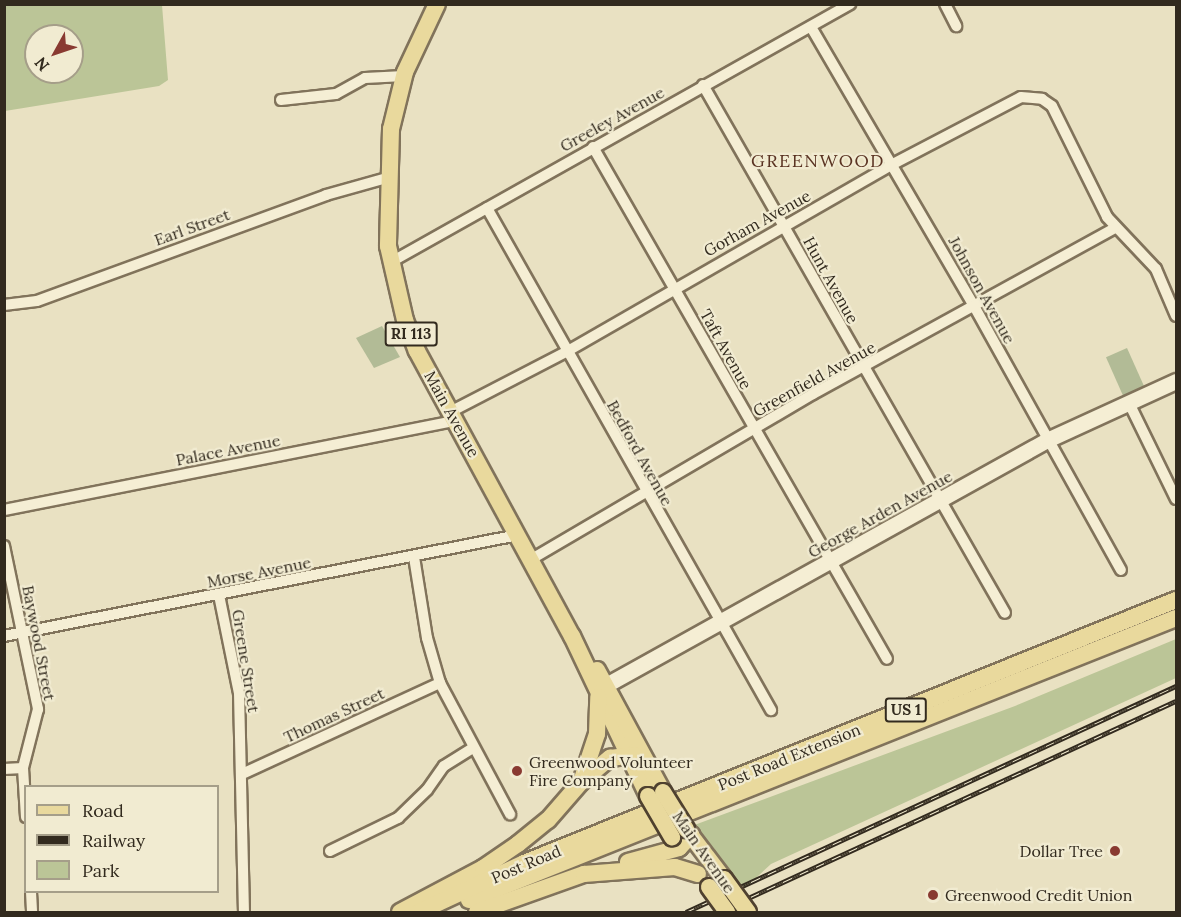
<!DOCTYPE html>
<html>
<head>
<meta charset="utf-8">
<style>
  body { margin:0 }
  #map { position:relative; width:1181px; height:917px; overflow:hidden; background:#e9e1c2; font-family:Lora,serif }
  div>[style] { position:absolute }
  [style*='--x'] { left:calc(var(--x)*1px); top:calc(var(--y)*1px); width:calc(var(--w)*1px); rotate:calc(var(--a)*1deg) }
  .green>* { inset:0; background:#bbc597 }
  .cemetery>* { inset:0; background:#b2bb96; transform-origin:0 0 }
  .roads { filter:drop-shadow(2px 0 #81735b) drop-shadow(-2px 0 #81735b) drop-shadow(0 2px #81735b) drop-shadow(0 -2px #81735b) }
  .street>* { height:10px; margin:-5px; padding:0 5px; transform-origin:5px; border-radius:5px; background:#f5eed4 }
  .secondary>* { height:15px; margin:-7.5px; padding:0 7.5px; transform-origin:7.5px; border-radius:7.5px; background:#f5eed4 }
  .primary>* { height:16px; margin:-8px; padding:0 8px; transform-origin:8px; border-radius:8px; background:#e9d99d }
  .rail>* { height:5px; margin-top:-2.5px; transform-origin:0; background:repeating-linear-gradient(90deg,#f1ebd1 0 9px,#322a1e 0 18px); box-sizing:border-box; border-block:2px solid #322a1e }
  .bridges { filter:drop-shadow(2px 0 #4f412f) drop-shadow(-2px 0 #4f412f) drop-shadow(0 2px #4f412f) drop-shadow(0 -2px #4f412f) }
  .primary-bridge>* { height:16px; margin:-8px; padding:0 8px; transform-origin:8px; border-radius:8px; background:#e9d99d }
  .dots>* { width:16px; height:16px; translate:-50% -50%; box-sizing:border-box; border:3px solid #f1ebd1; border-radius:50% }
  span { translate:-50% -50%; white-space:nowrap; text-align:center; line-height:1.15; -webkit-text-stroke:4.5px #f1ebd1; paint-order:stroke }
  .shield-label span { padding:2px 4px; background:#f1ebd1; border:2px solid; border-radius:4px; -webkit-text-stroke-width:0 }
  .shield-label { font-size:15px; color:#322a1e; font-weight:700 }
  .street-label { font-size:16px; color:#322a1e }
  .poi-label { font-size:16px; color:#322a1e }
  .left { translate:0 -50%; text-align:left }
  .right { translate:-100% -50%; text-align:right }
  .neighbourhood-label { font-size:18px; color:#5a3322; letter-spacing:1.5px }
  .frame { position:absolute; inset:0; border:6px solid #322a1e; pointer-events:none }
  .legend { position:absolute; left:24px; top:785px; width:195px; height:108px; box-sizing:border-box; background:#f1ebd1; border:2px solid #a59e89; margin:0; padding:8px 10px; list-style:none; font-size:18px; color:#322a1e }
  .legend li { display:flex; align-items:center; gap:12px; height:30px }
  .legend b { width:30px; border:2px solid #a59e89 }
  .north { position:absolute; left:24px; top:24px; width:60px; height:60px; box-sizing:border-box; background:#f1ebd1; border:2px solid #a59e89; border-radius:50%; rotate:230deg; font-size:16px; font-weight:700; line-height:24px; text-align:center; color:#322a1e }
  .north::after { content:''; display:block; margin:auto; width:21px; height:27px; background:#893a31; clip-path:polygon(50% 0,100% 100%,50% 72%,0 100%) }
</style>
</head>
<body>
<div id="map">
  <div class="green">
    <div style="clip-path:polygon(evenodd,5px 4px,162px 5px,168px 80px,159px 86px,5px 111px,5px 4px,36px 36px,72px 36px,72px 72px,36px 72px,36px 36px)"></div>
    <div style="clip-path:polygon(1176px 639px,1176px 678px,771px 864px,744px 889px,727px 878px,689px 827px,1015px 706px)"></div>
  </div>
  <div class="cemetery">
    <div style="clip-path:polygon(382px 326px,400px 357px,374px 368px,356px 338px)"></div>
    <div style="left:1127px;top:348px;width:42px;height:23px;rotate:66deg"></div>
  </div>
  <div class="roads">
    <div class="street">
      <div style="--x:945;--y:4;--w:25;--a:63"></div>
      <div style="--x:811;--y:27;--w:323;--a:59.7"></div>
      <div style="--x:974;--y:306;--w:302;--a:60.9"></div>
      <div style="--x:703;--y:85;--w:608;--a:60.23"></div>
      <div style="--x:281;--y:100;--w:55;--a:-6.2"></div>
      <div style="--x:336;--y:94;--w:33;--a:-29"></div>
      <div style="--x:365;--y:78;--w:39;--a:-3"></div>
      <div style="--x:593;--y:147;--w:590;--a:60.13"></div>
      <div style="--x:487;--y:208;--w:577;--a:60.5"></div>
      <div style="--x:391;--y:262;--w:527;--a:-29.34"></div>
      <div style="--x:4;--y:305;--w:33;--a:-7"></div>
      <div style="--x:37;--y:301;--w:308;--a:-20.1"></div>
      <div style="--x:326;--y:195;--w:63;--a:-15.6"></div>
      <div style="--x:1129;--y:403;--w:107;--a:63.9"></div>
      <div style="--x:452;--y:411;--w:128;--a:-27.4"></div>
      <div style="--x:566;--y:352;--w:377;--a:-29.9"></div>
      <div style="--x:893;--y:164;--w:144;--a:-27.6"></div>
      <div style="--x:1021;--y:97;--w:21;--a:5"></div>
      <div style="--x:1042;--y:99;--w:12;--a:35"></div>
      <div style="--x:1052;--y:106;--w:124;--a:63.6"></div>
      <div style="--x:1107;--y:217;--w:71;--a:46.7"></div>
      <div style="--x:1156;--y:269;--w:51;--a:66.9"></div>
      <div style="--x:4;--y:510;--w:462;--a:-11.2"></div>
      <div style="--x:4;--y:546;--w:167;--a:78.2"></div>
      <div style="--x:38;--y:709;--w:61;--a:104.3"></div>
      <div style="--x:23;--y:768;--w:49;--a:86.5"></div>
      <div style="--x:414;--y:557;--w:82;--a:80.9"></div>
      <div style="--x:427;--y:638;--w:47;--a:73.9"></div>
      <div style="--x:440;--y:683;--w:149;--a:61.9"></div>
      <div style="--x:530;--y:560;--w:328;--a:-30.4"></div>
      <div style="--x:813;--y:394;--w:345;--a:-28.8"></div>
      <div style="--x:219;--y:595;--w:100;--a:78.5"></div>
      <div style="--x:239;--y:693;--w:219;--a:88.7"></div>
      <div style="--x:4;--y:636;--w:524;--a:-11.12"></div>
      <div style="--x:4;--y:769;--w:19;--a:-3"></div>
      <div style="--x:242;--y:774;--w:218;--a:-24.7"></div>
      <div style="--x:330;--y:851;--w:76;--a:-25.9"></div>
      <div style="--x:398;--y:818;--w:40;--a:-44"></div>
      <div style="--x:427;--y:790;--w:29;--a:-55"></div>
      <div style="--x:444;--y:766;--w:34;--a:-32"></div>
      <div style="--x:31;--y:892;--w:20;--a:87"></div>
    </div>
    <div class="secondary">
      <div style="--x:606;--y:685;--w:504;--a:-29.05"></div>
      <div style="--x:1047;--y:440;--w:142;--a:-24.6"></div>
    </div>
    <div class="primary">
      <div style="--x:437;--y:4;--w:75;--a:115.2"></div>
      <div style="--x:405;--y:72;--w:59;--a:103.8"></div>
      <div style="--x:391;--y:129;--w:117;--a:91.5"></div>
      <div style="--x:388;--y:246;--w:76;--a:77.1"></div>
      <div style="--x:405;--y:320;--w:33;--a:69"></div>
      <div style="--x:417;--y:351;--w:324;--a:61.5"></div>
      <div style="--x:572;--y:636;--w:177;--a:64.6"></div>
      <div style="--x:597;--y:670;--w:139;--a:61.6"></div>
      <div style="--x:581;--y:782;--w:51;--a:-71.6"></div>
      <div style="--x:597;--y:734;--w:37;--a:-88"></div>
      <div style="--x:686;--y:829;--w:63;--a:52.8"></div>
      <div style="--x:628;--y:862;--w:53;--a:-15.4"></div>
      <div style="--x:679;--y:848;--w:18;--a:-47"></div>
      <div style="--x:469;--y:900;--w:761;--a:-21.75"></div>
      <div style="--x:400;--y:912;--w:94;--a:-27.9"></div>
      <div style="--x:483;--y:868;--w:42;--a:-34.4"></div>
      <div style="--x:518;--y:844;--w:38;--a:-39"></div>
      <div style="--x:548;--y:820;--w:50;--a:-49"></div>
      <div style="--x:581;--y:782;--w:38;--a:-40"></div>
      <div style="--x:610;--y:758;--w:25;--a:-7"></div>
      <div style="--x:635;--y:755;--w:20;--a:41"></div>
      <div style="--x:419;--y:912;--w:116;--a:-25"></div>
      <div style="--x:524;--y:863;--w:703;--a:-21.97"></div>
      <div style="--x:477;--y:912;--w:114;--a:-19.6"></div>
      <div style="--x:584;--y:874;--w:91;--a:-4.4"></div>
      <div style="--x:675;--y:867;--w:24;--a:17"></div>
    </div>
  </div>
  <div class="rail">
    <div style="--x:686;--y:912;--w:540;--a:-24.76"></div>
    <div style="--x:718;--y:912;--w:504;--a:-24.74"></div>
  </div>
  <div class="bridges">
    <div class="primary-bridge">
      <div style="--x:663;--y:792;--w:44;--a:58.1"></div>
      <div style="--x:648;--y:796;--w:48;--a:59.7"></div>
      <div style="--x:724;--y:879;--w:41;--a:54"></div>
      <div style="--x:709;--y:887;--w:31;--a:54"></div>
    </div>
  </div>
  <div class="dots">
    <div style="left:517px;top:771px;background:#893a31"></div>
    <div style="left:1115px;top:851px;background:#893a31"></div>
    <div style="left:933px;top:895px;background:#893a31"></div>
  </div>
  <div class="shield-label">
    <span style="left:411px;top:334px">RI 113</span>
    <span style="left:906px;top:710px">US 1</span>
  </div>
  <div class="street-label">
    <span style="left:612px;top:119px;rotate:-29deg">Greeley Avenue</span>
    <span style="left:757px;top:223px;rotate:-29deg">Gorham Avenue</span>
    <span style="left:192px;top:227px;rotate:-20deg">Earl Street</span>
    <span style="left:831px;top:280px;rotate:61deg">Hunt Avenue</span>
    <span style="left:982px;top:290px;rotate:61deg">Johnson Avenue</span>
    <span style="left:726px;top:349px;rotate:61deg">Taft Avenue</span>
    <span style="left:814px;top:379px;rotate:-29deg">Greenfield Avenue</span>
    <span style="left:452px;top:414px;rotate:61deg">Main Avenue</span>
    <span style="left:228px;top:450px;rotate:-11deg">Palace Avenue</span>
    <span style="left:640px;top:453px;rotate:61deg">Bedford Avenue</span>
    <span style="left:880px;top:514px;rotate:-29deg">George Arden Avenue</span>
    <span style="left:259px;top:572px;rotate:-11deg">Morse Avenue</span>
    <span style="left:39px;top:643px;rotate:79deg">Baywood Street</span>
    <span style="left:246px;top:661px;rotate:81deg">Greene Street</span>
    <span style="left:334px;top:715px;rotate:-25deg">Thomas Street</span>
    <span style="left:789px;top:757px;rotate:-22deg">Post Road Extension</span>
    <span style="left:704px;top:852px;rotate:55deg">Main Avenue</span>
    <span style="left:526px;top:864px;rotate:-23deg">Post Road</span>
  </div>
  <div class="poi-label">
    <span class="left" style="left:529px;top:771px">Greenwood Volunteer<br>Fire Company</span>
    <span class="right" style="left:1103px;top:851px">Dollar Tree</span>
    <span class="left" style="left:945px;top:895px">Greenwood Credit Union</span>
  </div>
  <div class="neighbourhood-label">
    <span style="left:818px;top:161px">GREENWOOD</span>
  </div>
  <div class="frame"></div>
  <ul class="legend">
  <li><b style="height:8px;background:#e9d99d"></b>Road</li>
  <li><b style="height:8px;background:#322a1e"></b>Railway</li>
  <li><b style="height:16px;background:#bbc597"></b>Park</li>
  </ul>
  <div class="north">N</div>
</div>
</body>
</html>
